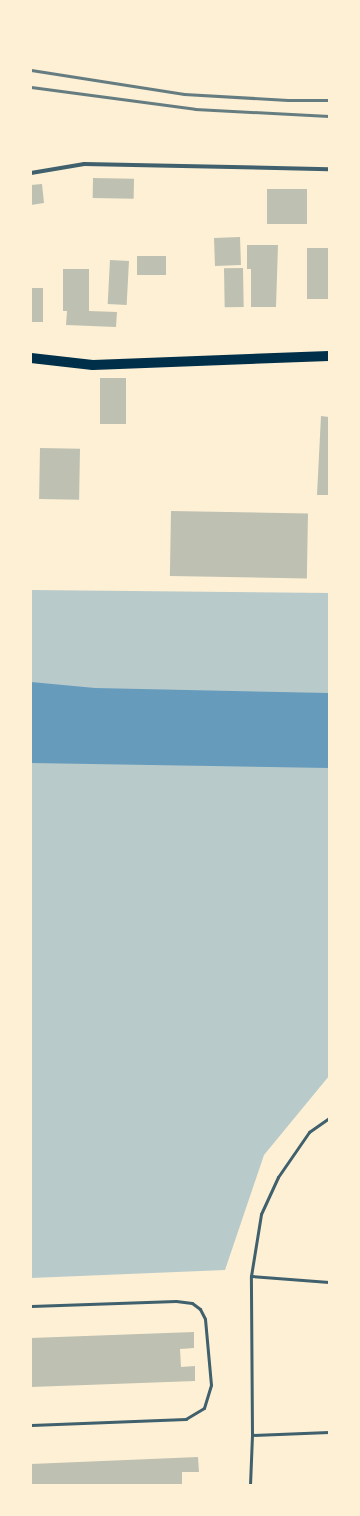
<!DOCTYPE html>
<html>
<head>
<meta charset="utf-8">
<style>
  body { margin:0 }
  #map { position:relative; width:360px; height:1516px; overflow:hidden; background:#fdf0d5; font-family:Merriweather,serif }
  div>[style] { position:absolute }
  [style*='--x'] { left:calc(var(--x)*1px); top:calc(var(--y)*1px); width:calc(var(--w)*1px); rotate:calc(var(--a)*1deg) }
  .green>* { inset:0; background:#b9caca }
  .water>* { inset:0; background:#669bbc }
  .building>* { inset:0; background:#bec0b2; transform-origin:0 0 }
  .service>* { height:3px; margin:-1.5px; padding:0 1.5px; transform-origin:1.5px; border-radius:1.5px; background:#3f606c }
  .minor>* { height:4px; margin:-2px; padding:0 2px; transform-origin:2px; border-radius:2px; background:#3f606c }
  .primary>* { height:10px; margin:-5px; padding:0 5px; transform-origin:5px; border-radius:5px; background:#003049 }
  .rail>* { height:3px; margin:-1.5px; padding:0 1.5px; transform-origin:1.5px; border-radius:1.5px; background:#657d81 }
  span { translate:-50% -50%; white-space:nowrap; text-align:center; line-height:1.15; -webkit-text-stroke:3px #fdf0d5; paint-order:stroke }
  .frame { position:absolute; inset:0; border:32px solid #fdf0d5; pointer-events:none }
</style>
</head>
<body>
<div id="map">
  <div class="green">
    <div style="clip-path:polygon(31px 590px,329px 593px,329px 1076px,264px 1155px,225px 1270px,31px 1278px)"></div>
  </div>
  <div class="water">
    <div style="clip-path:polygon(31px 682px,95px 688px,329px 693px,329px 768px,31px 763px)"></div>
  </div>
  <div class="building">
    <div style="left:93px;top:178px;width:41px;height:20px;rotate:1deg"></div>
    <div style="clip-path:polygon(42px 184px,44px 203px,31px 205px,31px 185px)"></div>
    <div style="left:267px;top:189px;width:40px;height:35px"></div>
    <div style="left:240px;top:237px;width:28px;height:26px;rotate:88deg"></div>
    <div style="clip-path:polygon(247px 245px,278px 245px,276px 307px,251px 307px,251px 269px,247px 269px)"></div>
    <div style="left:329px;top:248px;width:51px;height:22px;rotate:90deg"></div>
    <div style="left:137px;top:256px;width:29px;height:19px"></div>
    <div style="left:110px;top:260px;width:19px;height:44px;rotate:3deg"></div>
    <div style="left:243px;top:268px;width:39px;height:19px;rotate:89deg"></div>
    <div style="clip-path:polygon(63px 269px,89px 269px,89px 311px,117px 312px,116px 327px,66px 325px,67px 311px,63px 311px)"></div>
    <div style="left:31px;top:288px;width:12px;height:34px"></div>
    <div style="left:100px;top:378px;width:26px;height:46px"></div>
    <div style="clip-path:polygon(321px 416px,329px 417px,329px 495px,317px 495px)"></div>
    <div style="left:40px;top:448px;width:40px;height:51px;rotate:1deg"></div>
    <div style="left:171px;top:511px;width:137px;height:65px;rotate:1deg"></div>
    <div style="clip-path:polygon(194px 1332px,194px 1348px,180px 1349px,181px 1367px,195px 1366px,195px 1381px,31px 1387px,31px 1338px)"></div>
    <div style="clip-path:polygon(198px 1457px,199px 1472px,182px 1472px,182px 1485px,31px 1485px,31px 1464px)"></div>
  </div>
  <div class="service">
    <div style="--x:251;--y:1276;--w:78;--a:4.4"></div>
    <div style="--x:31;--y:1306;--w:145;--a:-2"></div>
    <div style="--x:176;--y:1301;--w:16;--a:7"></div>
    <div style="--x:192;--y:1303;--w:10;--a:37"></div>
    <div style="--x:200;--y:1309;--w:11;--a:63"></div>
    <div style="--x:205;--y:1319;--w:66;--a:84.8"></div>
    <div style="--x:211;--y:1385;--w:24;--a:107"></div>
    <div style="--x:204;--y:1408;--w:21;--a:149"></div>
    <div style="--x:186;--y:1419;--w:155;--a:177.8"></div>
    <div style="--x:252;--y:1435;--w:77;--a:-2.2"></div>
    <div style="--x:250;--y:1485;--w:50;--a:-87.7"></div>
    <div style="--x:252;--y:1435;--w:159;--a:-90.4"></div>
    <div style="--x:251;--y:1276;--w:63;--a:-80.8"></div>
    <div style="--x:261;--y:1214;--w:41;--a:-65.3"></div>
    <div style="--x:278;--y:1177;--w:55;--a:-55.4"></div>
    <div style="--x:309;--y:1132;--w:24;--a:-35"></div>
  </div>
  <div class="minor">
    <div style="--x:31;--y:173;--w:54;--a:-9.6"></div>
    <div style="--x:84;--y:164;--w:245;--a:1.2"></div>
  </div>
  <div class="primary">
    <div style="--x:31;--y:358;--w:62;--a:6.4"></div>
    <div style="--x:93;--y:365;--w:236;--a:-2.2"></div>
  </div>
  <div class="rail">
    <div style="--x:31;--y:70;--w:155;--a:8.9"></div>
    <div style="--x:184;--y:94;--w:104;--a:3.3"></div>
    <div style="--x:288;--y:100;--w:41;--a:0"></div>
    <div style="--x:31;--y:87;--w:165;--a:7.6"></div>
    <div style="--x:195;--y:109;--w:134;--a:3"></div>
  </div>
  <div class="frame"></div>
</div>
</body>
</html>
